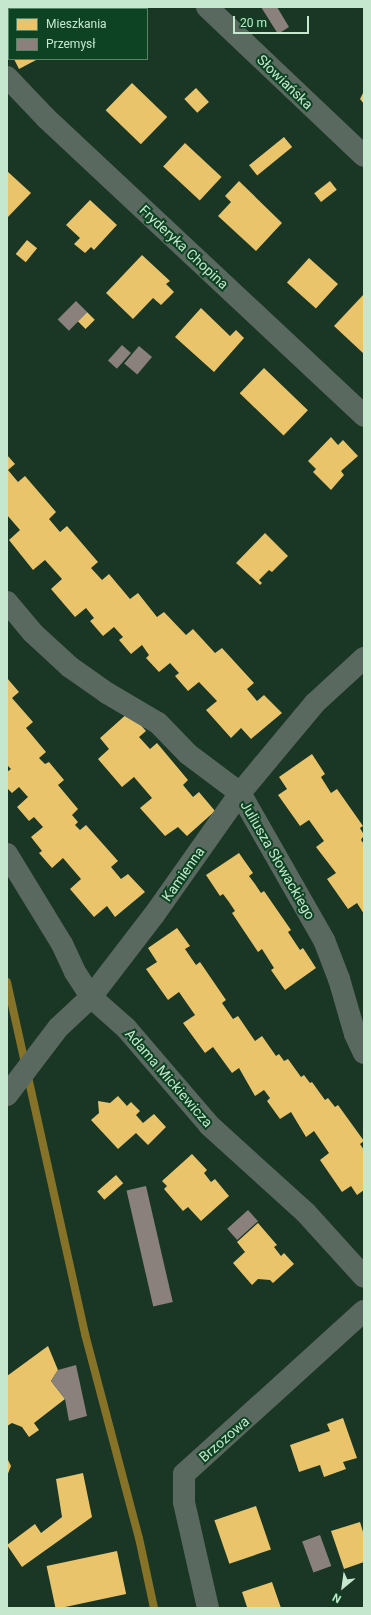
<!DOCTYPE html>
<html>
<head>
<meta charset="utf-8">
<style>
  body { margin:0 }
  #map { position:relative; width:371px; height:1615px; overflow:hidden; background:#1a3625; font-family:Roboto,sans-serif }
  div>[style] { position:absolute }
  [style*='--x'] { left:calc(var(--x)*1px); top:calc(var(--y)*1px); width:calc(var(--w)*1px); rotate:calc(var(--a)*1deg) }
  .homes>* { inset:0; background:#e9c46a; transform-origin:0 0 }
  .industry>* { inset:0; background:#8a817c; transform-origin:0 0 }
  .stream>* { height:8px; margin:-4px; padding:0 4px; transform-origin:4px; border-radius:4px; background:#867328 }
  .minor>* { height:22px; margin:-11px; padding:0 11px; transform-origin:11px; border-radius:11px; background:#5a695f }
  span { translate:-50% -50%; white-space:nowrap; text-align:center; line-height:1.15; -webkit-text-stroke:4px #0d4322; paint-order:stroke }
  .street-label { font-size:14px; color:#c5e7cd }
  .frame { position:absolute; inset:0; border:8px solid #c5e7cd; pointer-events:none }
  .legend { position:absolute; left:8px; top:8px; width:140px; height:52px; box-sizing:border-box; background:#0d4322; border:1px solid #578566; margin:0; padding:5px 7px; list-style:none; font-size:12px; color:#c5e7cd }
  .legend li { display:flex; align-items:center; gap:8px; height:20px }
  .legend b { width:20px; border:1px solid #578566 }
  .north { position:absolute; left:323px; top:1567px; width:40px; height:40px; -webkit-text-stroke:3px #0d4322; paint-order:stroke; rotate:209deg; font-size:11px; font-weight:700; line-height:16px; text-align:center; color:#c5e7cd }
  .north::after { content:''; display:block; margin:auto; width:14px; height:18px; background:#c5e7cd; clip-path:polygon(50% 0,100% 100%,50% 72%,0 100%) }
  .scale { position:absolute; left:233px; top:16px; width:76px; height:18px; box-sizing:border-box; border:2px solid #c5e7cd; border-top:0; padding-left:5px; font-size:12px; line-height:14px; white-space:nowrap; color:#c5e7cd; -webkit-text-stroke:3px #0d4322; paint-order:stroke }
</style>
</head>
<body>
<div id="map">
  <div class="homes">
    <div style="clip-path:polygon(7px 7px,35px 9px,9px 9px,9px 51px)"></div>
    <div style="clip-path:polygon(77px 7px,102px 7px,98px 9px)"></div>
    <div style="clip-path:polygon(14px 59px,38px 59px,19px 69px)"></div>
    <div style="left:132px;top:83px;width:49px;height:38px;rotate:44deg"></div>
    <div style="left:196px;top:88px;width:19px;height:16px;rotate:47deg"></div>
    <div style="clip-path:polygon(364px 91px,364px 104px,360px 99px)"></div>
    <div style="left:284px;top:137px;width:13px;height:45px;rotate:51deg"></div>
    <div style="left:185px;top:143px;width:50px;height:32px;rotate:43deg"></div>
    <div style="clip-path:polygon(7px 171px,31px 193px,7px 218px)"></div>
    <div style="clip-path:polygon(239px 181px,282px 223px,256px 251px,218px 216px,231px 202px,225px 196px)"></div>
    <div style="left:330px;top:181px;width:11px;height:20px;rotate:52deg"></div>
    <div style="clip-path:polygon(90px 200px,117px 225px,94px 250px,91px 247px,85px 253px,74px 244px,80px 238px,66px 225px)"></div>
    <div style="left:27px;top:240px;width:13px;height:18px;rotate:39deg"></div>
    <div style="clip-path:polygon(142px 255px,170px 281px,166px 284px,174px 292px,161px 305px,153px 298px,133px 319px,106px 293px)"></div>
    <div style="left:309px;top:258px;width:39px;height:33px;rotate:42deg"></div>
    <div style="clip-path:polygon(364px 294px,364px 354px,334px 326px)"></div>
    <div style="clip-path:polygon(201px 308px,230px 336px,236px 330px,244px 338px,214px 372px,175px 337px)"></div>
    <div style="left:87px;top:312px;width:11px;height:13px;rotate:45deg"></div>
    <div style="left:264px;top:368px;width:61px;height:35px;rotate:44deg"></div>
    <div style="clip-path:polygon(331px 437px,338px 445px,343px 440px,358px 456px,341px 471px,344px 475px,331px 490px,313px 472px,316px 469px,308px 461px)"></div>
    <div style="clip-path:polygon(7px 455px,15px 464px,8px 470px,18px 482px,25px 476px,56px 512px,49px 519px,60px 532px,67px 526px,98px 562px,91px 568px,102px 580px,109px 574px,130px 599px,138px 593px,157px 617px,164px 612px,186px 635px,193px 629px,215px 653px,222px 648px,254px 683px,247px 689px,257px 701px,264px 695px,282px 713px,251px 739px,241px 728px,231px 738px,206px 710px,217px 701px,199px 682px,188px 691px,175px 676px,179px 673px,170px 663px,159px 672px,146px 658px,149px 655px,142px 645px,131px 654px,119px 640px,123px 637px,114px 627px,103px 636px,90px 621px,94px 618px,86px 608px,75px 617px,51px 589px,62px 579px,45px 560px,33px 570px,9px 540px,20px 530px,7px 515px)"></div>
    <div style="clip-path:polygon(265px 533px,288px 556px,272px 572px,269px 570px,259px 580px,262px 583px,260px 585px,236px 563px)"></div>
    <div style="clip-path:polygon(7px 678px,19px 692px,12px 698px,33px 722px,26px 728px,46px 752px,39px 758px,45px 764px,49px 762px,64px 780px,58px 785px,78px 809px,72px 815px,78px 822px,75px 825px,80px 830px,86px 825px,118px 861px,111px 867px,121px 879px,128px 874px,145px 892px,115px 917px,107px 906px,94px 917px,70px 889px,81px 879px,63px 858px,52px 868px,39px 853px,42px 851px,31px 837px,43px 827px,34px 817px,29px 821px,17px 807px,28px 797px,19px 787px,12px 793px,7px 788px,7px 772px,11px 769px,7px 765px)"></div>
    <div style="clip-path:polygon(129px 712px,146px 731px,139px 737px,150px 749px,157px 743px,188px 780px,183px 785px,193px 797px,199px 792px,215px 811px,187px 836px,178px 827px,165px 836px,140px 808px,152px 798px,134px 777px,122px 787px,98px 759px,109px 749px,100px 738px)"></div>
    <div style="clip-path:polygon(312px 754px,325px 774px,321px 777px,331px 793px,337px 789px,363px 826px,360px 828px,364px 835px,361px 840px,364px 844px,364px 914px,357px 903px,348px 909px,327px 879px,336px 873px,316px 847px,324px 841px,309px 820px,300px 826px,278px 795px,287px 789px,279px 777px)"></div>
    <div style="clip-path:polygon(239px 853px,253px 873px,249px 876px,255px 884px,261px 893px,264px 891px,291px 930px,288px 932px,300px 950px,303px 948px,316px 968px,285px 990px,271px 970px,274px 968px,262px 949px,258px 952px,232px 913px,235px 911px,229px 902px,223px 894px,220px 896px,206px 875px)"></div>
    <div style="clip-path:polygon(177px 928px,190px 946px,185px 949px,196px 965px,200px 962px,226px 1000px,222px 1003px,233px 1019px,238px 1016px,255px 1041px,262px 1036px,276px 1056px,279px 1054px,284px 1061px,288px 1059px,301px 1077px,304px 1075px,310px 1083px,312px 1082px,325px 1100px,328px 1098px,335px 1107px,338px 1105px,364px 1141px,360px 1144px,364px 1150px,364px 1190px,357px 1195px,351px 1186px,342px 1192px,320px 1160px,329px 1153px,314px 1131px,306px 1137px,291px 1112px,280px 1119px,267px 1101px,270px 1098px,264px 1090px,255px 1096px,239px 1068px,232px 1073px,213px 1047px,205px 1053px,183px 1023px,195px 1015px,179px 992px,168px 1000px,146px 969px,157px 962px,148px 948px)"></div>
    <div style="clip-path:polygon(118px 1096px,127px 1106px,131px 1102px,140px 1111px,136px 1115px,143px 1123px,154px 1114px,166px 1127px,148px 1145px,136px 1133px,118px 1149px,91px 1120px,99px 1113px,98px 1101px,110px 1103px)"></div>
    <div style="clip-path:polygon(192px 1154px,207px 1170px,204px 1173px,211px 1182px,215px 1179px,229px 1196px,201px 1221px,188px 1207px,183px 1211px,164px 1189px,167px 1186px,162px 1181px)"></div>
    <div style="left:116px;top:1175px;width:11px;height:25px;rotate:49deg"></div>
    <div style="clip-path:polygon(258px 1223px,277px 1245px,274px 1247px,281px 1256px,284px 1253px,294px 1264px,273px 1283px,270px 1280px,258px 1279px,252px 1285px,233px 1263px,245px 1252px,237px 1242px)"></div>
    <div style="clip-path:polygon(48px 1346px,58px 1370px,51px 1381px,65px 1399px,34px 1423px,39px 1430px,29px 1437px,22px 1427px,12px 1423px,7px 1426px,7px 1376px)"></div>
    <div style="clip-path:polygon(343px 1418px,357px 1458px,343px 1462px,346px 1469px,324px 1477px,320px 1465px,299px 1472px,290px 1445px,330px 1431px,327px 1424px)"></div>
    <div style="clip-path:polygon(7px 1458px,11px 1466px,7px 1476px)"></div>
    <div style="clip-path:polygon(83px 1473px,92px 1517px,22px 1567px,7px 1545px,35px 1524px,41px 1533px,62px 1517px,56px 1479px)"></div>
    <div style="left:256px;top:1506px;width:46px;height:44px;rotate:71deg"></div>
    <div style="clip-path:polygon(360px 1522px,364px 1535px,364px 1562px,344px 1569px,331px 1531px)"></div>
    <div style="left:117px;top:1551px;width:44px;height:72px;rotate:78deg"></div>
    <div style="clip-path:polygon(272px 1582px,281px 1608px,244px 1608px,247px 1607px,242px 1592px)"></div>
  </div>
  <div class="industry">
    <div style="clip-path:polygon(261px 7px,277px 7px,289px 27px,278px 34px)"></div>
    <div style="left:76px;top:301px;width:16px;height:26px;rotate:45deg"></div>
    <div style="left:122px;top:345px;width:12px;height:21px;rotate:42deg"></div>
    <div style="left:139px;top:346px;width:17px;height:23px;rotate:40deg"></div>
    <div style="left:146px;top:1186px;width:119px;height:20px;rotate:77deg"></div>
    <div style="left:248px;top:1210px;width:15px;height:28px;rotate:48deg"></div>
    <div style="clip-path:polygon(76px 1365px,87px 1416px,69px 1421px,65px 1399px,51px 1381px,58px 1370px)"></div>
    <div style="left:320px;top:1535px;width:33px;height:19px;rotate:70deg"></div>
  </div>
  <div class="stream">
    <div style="--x:7;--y:982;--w:361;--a:77.5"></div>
    <div style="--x:85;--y:1334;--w:211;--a:75.2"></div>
    <div style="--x:139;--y:1538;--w:72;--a:77.9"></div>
  </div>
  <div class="minor">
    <div style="--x:207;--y:7;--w:216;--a:43.5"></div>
    <div style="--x:7;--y:77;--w:57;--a:46.4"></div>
    <div style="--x:46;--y:118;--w:436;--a:43.1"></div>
    <div style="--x:7;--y:602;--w:40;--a:50"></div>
    <div style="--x:33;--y:633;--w:50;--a:42.6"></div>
    <div style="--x:70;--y:667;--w:45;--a:35.1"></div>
    <div style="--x:107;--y:693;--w:59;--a:30.5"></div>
    <div style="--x:158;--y:723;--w:43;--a:45.9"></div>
    <div style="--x:188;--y:754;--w:65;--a:36.9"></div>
    <div style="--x:240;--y:793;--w:169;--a:60.3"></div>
    <div style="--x:324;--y:940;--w:42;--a:69"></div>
    <div style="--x:339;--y:979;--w:57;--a:73.8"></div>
    <div style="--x:355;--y:1034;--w:21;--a:65"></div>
    <div style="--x:7;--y:854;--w:105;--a:58.6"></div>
    <div style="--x:62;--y:944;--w:31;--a:65"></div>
    <div style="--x:75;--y:972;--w:30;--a:57"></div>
    <div style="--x:91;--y:997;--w:47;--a:41.5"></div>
    <div style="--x:126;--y:1028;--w:128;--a:49.4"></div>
    <div style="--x:209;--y:1125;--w:131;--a:42.2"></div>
    <div style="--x:306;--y:1213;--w:86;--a:47.8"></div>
    <div style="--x:7;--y:1095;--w:84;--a:-52.7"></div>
    <div style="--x:58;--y:1028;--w:45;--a:-43.2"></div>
    <div style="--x:91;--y:997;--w:103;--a:-52.5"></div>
    <div style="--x:154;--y:915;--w:149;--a:-54.8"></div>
    <div style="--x:240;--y:793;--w:117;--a:-50.2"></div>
    <div style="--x:315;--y:703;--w:67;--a:-42.6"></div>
    <div style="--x:208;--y:1608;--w:109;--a:-102.8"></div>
    <div style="--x:184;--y:1502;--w:28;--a:-90"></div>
    <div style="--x:184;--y:1474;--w:243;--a:-42.2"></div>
  </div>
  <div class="street-label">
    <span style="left:285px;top:82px;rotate:44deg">Słowiańska</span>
    <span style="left:184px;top:247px;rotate:43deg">Fryderyka Chopina</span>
    <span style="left:278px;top:860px;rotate:60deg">Juliusza Słowackiego</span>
    <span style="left:183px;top:874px;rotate:-55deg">Kamienna</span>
    <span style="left:169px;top:1078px;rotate:49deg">Adama Mickiewicza</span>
    <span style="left:224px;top:1439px;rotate:-41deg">Brzozowa</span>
  </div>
  <div class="frame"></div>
  <ul class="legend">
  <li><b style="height:11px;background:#e9c46a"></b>Mieszkania</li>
  <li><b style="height:11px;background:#8a817c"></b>Przemysł</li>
  </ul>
  <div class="north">N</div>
  <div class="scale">20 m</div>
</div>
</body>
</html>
